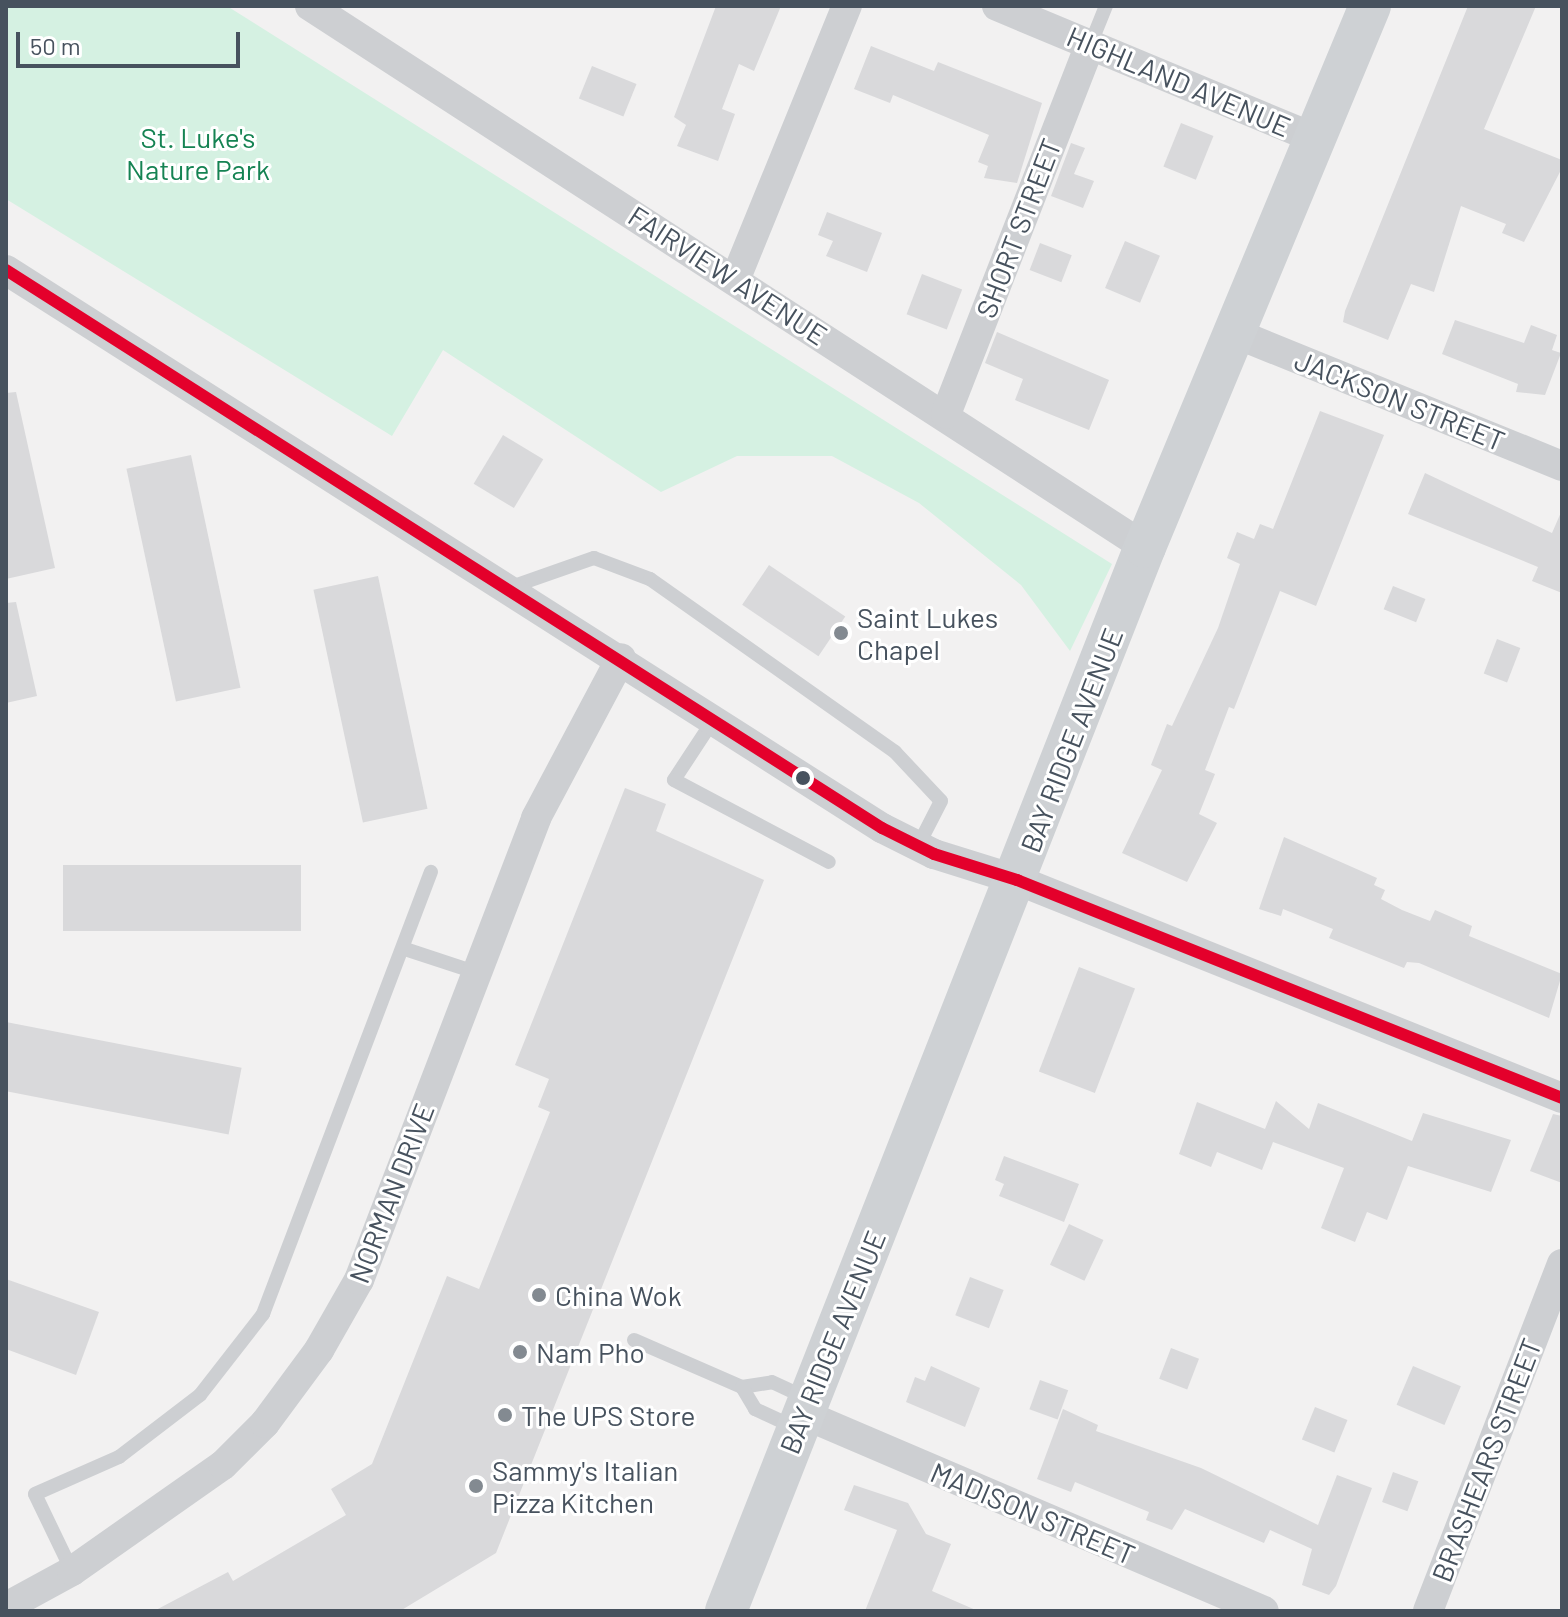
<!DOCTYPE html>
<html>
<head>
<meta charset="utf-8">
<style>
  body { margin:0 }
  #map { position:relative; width:1568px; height:1617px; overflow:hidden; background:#f2f1f1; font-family:Barlow,sans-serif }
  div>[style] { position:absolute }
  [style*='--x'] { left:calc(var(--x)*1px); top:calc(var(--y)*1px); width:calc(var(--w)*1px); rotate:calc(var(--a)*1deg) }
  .green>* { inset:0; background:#d5f1e2 }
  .building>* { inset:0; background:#d9d9db; transform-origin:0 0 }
  .service>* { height:14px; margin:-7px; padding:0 7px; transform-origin:7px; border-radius:7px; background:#cdcfd2 }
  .minor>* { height:30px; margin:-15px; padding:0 15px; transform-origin:15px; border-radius:15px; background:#cdcfd2 }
  .secondary>* { height:42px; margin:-21px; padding:0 21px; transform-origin:21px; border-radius:21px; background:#ced1d4 }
  .bus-1>* { height:12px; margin:-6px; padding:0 6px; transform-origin:6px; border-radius:6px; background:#e4002b }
  .dots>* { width:22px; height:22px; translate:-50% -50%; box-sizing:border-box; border:4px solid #fff; border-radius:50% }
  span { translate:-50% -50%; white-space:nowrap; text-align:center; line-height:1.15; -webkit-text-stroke:6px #fff; paint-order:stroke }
  .street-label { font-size:28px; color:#47525e }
  .park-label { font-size:28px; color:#158353 }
  .poi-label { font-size:28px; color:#47525e }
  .left { translate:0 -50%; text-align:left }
  .frame { position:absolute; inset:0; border:8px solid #47525e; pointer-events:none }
  .scale { position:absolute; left:16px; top:32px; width:224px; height:36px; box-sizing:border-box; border:4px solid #47525e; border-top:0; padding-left:10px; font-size:24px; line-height:28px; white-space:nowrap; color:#47525e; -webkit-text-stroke:6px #fff; paint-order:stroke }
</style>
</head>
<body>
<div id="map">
  <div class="green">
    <div style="clip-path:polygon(6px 6px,227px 6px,1112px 564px,1070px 651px,1021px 585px,919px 503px,832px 456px,737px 456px,661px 492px,443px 350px,392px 436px,6px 199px)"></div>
  </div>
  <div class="building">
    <div style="clip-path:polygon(716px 6px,781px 6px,754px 71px,739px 64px,722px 109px,735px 114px,718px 161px,677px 146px,686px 125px,674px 117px)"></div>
    <div style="clip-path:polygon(1468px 6px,1536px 6px,1484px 129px,1562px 160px,1562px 168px,1524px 242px,1502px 233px,1506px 224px,1461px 206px,1434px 292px,1411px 284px,1388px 340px,1343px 322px,1345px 311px)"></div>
    <div style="clip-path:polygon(871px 46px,934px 71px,938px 62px,1042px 103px,1017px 183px,984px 178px,988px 166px,978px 162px,989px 135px,893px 95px,890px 103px,854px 89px)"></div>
    <div style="left:592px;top:66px;width:48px;height:35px;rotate:22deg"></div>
    <div style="left:1181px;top:123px;width:35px;height:47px;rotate:22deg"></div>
    <div style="clip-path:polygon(1071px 143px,1085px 148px,1074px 174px,1094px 181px,1083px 208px,1051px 196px)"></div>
    <div style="clip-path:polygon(827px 212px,882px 233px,867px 272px,826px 256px,833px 241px,818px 235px)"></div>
    <div style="left:1125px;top:241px;width:38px;height:51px;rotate:23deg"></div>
    <div style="left:1040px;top:243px;width:34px;height:29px;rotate:21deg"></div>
    <div style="left:922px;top:274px;width:43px;height:43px;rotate:21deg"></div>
    <div style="clip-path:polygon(1455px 320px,1524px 343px,1531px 325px,1557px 335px,1552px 350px,1561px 353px,1545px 395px,1516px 392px,1518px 384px,1442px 354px)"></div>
    <div style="clip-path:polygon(997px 332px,1109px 380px,1089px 430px,1015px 400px,1023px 379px,985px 363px)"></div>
    <div style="clip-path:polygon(16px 392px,55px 568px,6px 579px,6px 393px)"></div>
    <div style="clip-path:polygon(1320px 411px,1384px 435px,1316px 606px,1280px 591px,1234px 709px,1229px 707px,1205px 770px,1215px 774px,1199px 814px,1217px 823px,1187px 882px,1122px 853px,1162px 770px,1151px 765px,1167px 724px,1172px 726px,1218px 628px,1240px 564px,1227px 558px,1237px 532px,1254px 539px,1260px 524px,1273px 529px)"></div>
    <div style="left:503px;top:435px;width:47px;height:57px;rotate:31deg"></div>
    <div style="left:191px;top:455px;width:238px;height:66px;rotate:78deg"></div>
    <div style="clip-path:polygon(1425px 473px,1552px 533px,1562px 510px,1562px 593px,1532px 581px,1538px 567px,1408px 514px)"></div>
    <div style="left:769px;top:565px;width:92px;height:48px;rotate:34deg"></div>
    <div style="left:378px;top:576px;width:238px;height:66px;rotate:78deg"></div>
    <div style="left:1393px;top:586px;width:35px;height:25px;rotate:22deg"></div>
    <div style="clip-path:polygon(16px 602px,37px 696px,6px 703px,6px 603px)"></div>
    <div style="left:1497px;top:639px;width:25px;height:37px;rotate:21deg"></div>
    <div style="clip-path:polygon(625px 788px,666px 804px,656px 831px,764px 880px,496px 1553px,400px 1611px,154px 1611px,228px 1572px,233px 1581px,346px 1515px,331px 1489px,372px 1464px,447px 1276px,479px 1289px,550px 1112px,538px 1107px,549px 1079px,515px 1065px)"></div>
    <div style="clip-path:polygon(1284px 837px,1377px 878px,1374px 885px,1385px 890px,1381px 899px,1402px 910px,1430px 921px,1435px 910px,1472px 926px,1469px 936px,1562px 974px,1549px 1018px,1419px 963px,1407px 962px,1404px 968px,1329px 938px,1333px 929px,1283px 909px,1281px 916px,1259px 909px)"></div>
    <div style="left:63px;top:865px;width:238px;height:66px"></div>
    <div style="left:1079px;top:967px;width:60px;height:112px;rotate:21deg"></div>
    <div style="left:6px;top:1022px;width:240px;height:68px;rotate:11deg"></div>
    <div style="clip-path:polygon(1276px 1101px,1309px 1129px,1318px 1103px,1412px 1141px,1423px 1113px,1511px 1140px,1491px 1192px,1408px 1166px,1387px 1220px,1367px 1212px,1355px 1242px,1321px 1228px,1344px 1168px,1273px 1142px,1262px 1170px,1217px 1152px,1211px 1167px,1179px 1154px,1197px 1102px,1265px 1129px)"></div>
    <div style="clip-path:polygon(1553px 1114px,1562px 1116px,1562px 1183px,1530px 1171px)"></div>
    <div style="clip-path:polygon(1004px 1156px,1079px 1184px,1064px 1222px,999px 1196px,1004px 1184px,995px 1180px)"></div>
    <div style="left:1069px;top:1224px;width:38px;height:45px;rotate:25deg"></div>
    <div style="left:970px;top:1277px;width:36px;height:41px;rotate:21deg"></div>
    <div style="clip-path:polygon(6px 1279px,99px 1312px,76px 1375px,6px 1349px)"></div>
    <div style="left:1171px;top:1348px;width:30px;height:33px;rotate:21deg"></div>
    <div style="clip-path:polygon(931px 1366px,980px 1388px,965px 1427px,906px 1402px,915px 1377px,925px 1381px)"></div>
    <div style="left:1413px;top:1366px;width:52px;height:42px;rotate:23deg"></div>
    <div style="left:1040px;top:1380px;width:30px;height:31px;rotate:20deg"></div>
    <div style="left:1315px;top:1407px;width:35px;height:35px;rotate:22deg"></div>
    <div style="clip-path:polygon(1063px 1409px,1098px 1425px,1096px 1431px,1201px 1468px,1318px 1525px,1337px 1475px,1372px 1488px,1336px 1586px,1329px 1595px,1302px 1585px,1312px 1549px,1270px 1530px,1264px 1543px,1185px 1509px,1172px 1530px,1146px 1520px,1149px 1512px,1075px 1482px,1071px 1492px,1037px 1479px)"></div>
    <div style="left:1393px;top:1472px;width:27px;height:32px;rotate:20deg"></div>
    <div style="clip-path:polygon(854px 1485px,908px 1503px,926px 1534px,951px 1544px,932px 1591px,978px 1611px,865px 1611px,897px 1530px,844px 1510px)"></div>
  </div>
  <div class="service">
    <div style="--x:1091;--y:43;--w:40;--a:-68"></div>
    <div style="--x:511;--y:587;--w:88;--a:-19.3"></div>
    <div style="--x:594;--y:558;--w:60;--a:20.6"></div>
    <div style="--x:650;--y:579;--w:300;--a:35.2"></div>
    <div style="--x:895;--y:752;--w:67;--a:46.8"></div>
    <div style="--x:941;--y:801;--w:51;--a:117.1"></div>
    <div style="--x:714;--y:719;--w:73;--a:123.3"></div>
    <div style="--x:674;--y:780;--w:175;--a:27.9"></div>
    <div style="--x:405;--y:949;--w:74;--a:18.2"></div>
    <div style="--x:634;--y:1340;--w:118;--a:23.5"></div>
    <div style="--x:742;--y:1387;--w:30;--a:-9"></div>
    <div style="--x:772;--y:1382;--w:40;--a:25"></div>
    <div style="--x:742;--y:1387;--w:26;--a:59"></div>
    <div style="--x:755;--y:1409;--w:45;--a:24.9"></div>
    <div style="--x:72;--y:1571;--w:85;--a:-115.7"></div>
    <div style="--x:35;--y:1494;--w:92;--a:-23.8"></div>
    <div style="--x:119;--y:1457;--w:102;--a:-37.4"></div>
    <div style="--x:200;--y:1395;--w:103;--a:-52.1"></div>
    <div style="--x:263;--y:1314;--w:473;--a:-69.2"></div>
  </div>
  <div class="minor">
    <div style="--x:310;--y:6;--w:995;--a:32.94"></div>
    <div style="--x:997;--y:6;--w:346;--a:22.6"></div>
    <div style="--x:6;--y:270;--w:1039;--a:32.5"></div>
    <div style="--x:882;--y:828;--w:58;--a:26.6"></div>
    <div style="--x:934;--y:854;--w:87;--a:17.4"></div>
    <div style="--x:1017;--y:880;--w:587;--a:21.8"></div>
    <div style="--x:735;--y:280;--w:296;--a:-67.8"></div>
    <div style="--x:1237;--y:334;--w:351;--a:22.1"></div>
    <div style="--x:946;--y:414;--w:398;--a:-68.7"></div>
    <div style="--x:803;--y:1414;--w:501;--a:23.14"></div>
    <div style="--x:6;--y:1607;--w:75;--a:-28.6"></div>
    <div style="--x:72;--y:1571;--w:184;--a:-35.1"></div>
    <div style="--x:223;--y:1465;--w:59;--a:-45"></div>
    <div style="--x:265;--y:1423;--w:91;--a:-53.5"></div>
    <div style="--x:319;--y:1350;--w:81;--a:-60.3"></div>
    <div style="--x:359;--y:1280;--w:495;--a:-69"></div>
    <div style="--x:536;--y:818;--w:181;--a:-62"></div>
    <div style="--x:1428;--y:1611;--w:372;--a:-68.9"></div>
  </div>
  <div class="secondary">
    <div style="--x:726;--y:1611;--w:1144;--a:-68.51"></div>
    <div style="--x:1145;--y:547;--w:586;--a:-67.42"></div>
  </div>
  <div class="bus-1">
    <div style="--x:6;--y:270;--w:1039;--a:32.5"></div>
    <div style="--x:882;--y:828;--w:58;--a:26.6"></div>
    <div style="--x:934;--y:854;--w:87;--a:17.4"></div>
    <div style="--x:1017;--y:880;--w:587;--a:21.8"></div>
  </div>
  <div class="dots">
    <div style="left:841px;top:633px;background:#838a91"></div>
    <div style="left:803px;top:778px;background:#47525e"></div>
    <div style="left:539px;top:1295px;background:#838a91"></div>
    <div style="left:520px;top:1352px;background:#838a91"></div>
    <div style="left:505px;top:1415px;background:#838a91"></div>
    <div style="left:476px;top:1486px;background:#838a91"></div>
  </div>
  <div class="street-label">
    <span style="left:1179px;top:81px;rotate:23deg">HIGHLAND AVENUE</span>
    <span style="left:1018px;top:228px;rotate:-69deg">SHORT STREET</span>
    <span style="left:728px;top:275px;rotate:33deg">FAIRVIEW AVENUE</span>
    <span style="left:1400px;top:400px;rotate:22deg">JACKSON STREET</span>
    <span style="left:1071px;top:740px;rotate:-69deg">BAY RIDGE AVENUE</span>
    <span style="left:391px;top:1193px;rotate:-69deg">NORMAN DRIVE</span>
    <span style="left:832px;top:1342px;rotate:-68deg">BAY RIDGE AVENUE</span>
    <span style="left:1486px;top:1460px;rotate:-69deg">BRASHEARS STREET</span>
    <span style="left:1033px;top:1513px;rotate:23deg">MADISON STREET</span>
  </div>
  <div class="park-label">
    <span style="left:198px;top:153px">St. Luke's<br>Nature Park</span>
  </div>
  <div class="poi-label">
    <span class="left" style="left:857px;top:633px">Saint Lukes<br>Chapel</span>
    <span class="left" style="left:555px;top:1295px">China Wok</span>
    <span class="left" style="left:536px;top:1352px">Nam Pho</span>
    <span class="left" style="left:521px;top:1415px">The UPS Store</span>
    <span class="left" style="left:492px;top:1486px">Sammy's Italian<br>Pizza Kitchen</span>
  </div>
  <div class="frame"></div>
  <div class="scale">50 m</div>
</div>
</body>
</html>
